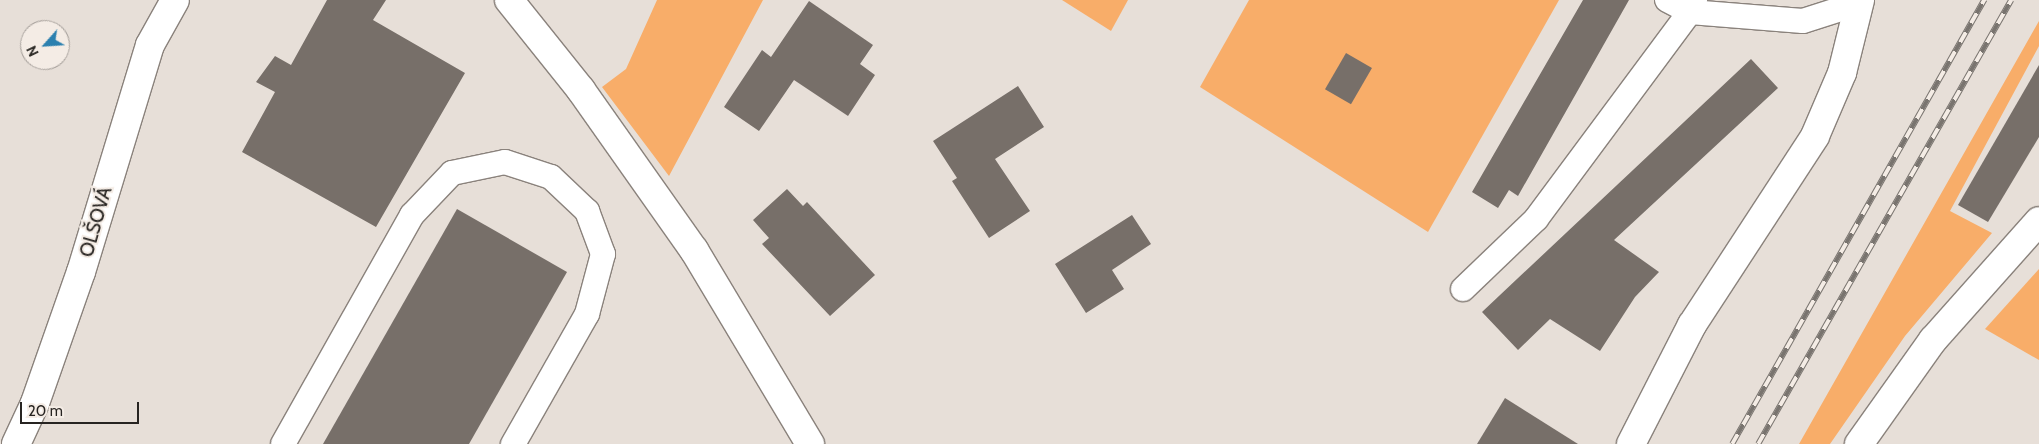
<!DOCTYPE html>
<html>
<head>
<meta charset="utf-8">
<style>
  body { margin:0 }
  #map { position:relative; width:2039px; height:444px; overflow:hidden; background:#e7dfd8; font-family:Cabin,sans-serif }
  div>[style] { position:absolute }
  [style*='--x'] { left:calc(var(--x)*1px); top:calc(var(--y)*1px); width:calc(var(--w)*1px); rotate:calc(var(--a)*1deg) }
  .green>* { inset:0; background:#f8ad69 }
  .building>* { inset:0; background:#776f69; transform-origin:0 0 }
  .roads { filter:drop-shadow(1px 0 #8a827c) drop-shadow(-1px 0 #8a827c) drop-shadow(0 1px #8a827c) drop-shadow(0 -1px #8a827c) }
  .lane>* { height:24px; margin:-12px; padding:0 12px; transform-origin:12px; border-radius:12px; background:#fff }
  .street>* { height:28px; margin:-14px; padding:0 14px; transform-origin:14px; border-radius:14px; background:#fff }
  .rail>* { height:5.5px; margin-top:-2.75px; transform-origin:0; background:repeating-linear-gradient(90deg,#f4ece5 0 11px,#79746f 0 22px); box-sizing:border-box; border-block:1px solid #79746f }
  span { translate:-50% -50%; white-space:nowrap; text-align:center; line-height:1.15; -webkit-text-stroke:4px #f4ece5; paint-order:stroke }
  .street-label { font-size:19px; color:#272421 }
  .north { position:absolute; left:20px; top:20px; width:50px; height:50px; box-sizing:border-box; background:#f4ece5; border:1px solid #a29c97; border-radius:50%; rotate:244deg; font-size:14px; font-weight:700; line-height:20px; text-align:center; color:#272421 }
  .north::after { content:''; display:block; margin:auto; width:18px; height:22px; background:#2b80af; clip-path:polygon(50% 0,100% 100%,50% 72%,0 100%) }
  .scale { position:absolute; left:20px; top:402px; width:119px; height:22px; box-sizing:border-box; border:2px solid #272421; border-top:0; padding-left:6px; font-size:15px; line-height:18px; white-space:nowrap; color:#272421; -webkit-text-stroke:4px #f4ece5; paint-order:stroke }
</style>
</head>
<body>
<div id="map">
  <div class="green">
    <div style="clip-path:polygon(657px 0,763px 0,669px 176px,602px 87px,626px 69px)"></div>
    <div style="clip-path:polygon(1062px 0,1128px 0,1111px 31px)"></div>
    <div style="clip-path:polygon(1249px 0,1559px 0,1428px 232px,1200px 87px)"></div>
    <div style="clip-path:polygon(2039px 21px,2039px 46px,1950px 211px,1992px 233px,1905px 336px,1830px 444px,1799px 444px)"></div>
    <div style="clip-path:polygon(2039px 269px,2039px 360px,1985px 329px)"></div>
  </div>
  <div class="building">
    <div style="clip-path:polygon(327px 0,386px 0,373px 20px,465px 73px,376px 227px,242px 152px,275px 92px,256px 82px,275px 56px,291px 65px)"></div>
    <div style="clip-path:polygon(1583px 0,1629px 0,1518px 196px,1509px 190px,1498px 208px,1472px 192px)"></div>
    <div style="clip-path:polygon(809px 1px,873px 45px,860px 64px,875px 75px,848px 116px,794px 80px,759px 131px,724px 107px,762px 50px,771px 57px)"></div>
    <div style="left:1346px;top:53px;width:30px;height:42px;rotate:30deg"></div>
    <div style="clip-path:polygon(1751px 59px,1778px 88px,1614px 240px,1659px 272px,1635px 297px,1600px 351px,1550px 319px,1518px 350px,1482px 312px)"></div>
    <div style="clip-path:polygon(2039px 65px,2039px 137px,1988px 222px,1958px 205px)"></div>
    <div style="clip-path:polygon(1018px 86px,1044px 127px,995px 159px,1030px 211px,989px 238px,952px 181px,957px 178px,933px 141px)"></div>
    <div style="clip-path:polygon(787px 189px,803px 206px,807px 202px,875px 275px,830px 316px,762px 244px,769px 238px,753px 220px)"></div>
    <div style="clip-path:polygon(457px 209px,567px 272px,469px 444px,323px 444px)"></div>
    <div style="clip-path:polygon(1132px 215px,1151px 244px,1112px 270px,1124px 289px,1086px 313px,1055px 264px)"></div>
    <div style="clip-path:polygon(1505px 398px,1578px 444px,1477px 444px)"></div>
  </div>
  <div class="roads">
    <div class="lane">
      <div style="--x:1695;--y:0;--w:13;--a:113"></div>
      <div style="--x:1690;--y:12;--w:113;--a:4.6"></div>
      <div style="--x:1803;--y:21;--w:59;--a:-17.8"></div>
      <div style="--x:1463;--y:289;--w:101;--a:-43.8"></div>
      <div style="--x:1536;--y:219;--w:258;--a:-53.4"></div>
      <div style="--x:1690;--y:12;--w:26;--a:-152"></div>
      <div style="--x:283;--y:444;--w:263;--a:-60.6"></div>
      <div style="--x:412;--y:215;--w:58;--a:-46.4"></div>
      <div style="--x:452;--y:173;--w:54;--a:-11.7"></div>
      <div style="--x:505;--y:162;--w:48;--a:18.1"></div>
      <div style="--x:551;--y:177;--w:50;--a:43.4"></div>
      <div style="--x:587;--y:211;--w:46;--a:69.6"></div>
      <div style="--x:603;--y:254;--w:62;--a:104.9"></div>
      <div style="--x:587;--y:314;--w:150;--a:119.6"></div>
    </div>
    <div class="street">
      <div style="--x:509;--y:0;--w:115;--a:51.3"></div>
      <div style="--x:581;--y:90;--w:196;--a:54.8"></div>
      <div style="--x:694;--y:250;--w:226;--a:59.1"></div>
      <div style="--x:16;--y:444;--w:45;--a:-65.1"></div>
      <div style="--x:35;--y:403;--w:139;--a:-70.7"></div>
      <div style="--x:81;--y:272;--w:237;--a:-73.1"></div>
      <div style="--x:150;--y:45;--w:51;--a:-60.9"></div>
      <div style="--x:1631;--y:444;--w:134;--a:-62.9"></div>
      <div style="--x:1692;--y:325;--w:225;--a:-56.9"></div>
      <div style="--x:1815;--y:136;--w:69;--a:-66.8"></div>
      <div style="--x:1842;--y:73;--w:75;--a:-76.1"></div>
      <div style="--x:1859;--y:444;--w:128;--a:-54.6"></div>
      <div style="--x:1933;--y:340;--w:159;--a:-48.3"></div>
    </div>
  </div>
  <div class="rail">
    <div style="--x:1732;--y:444;--w:511;--a:-60.42"></div>
    <div style="--x:1758;--y:444;--w:511;--a:-60.32"></div>
  </div>
  <div class="street-label">
    <span style="left:96px;top:222px;rotate:-74deg">OLŠOVÁ</span>
  </div>
  <div class="north">N</div>
  <div class="scale">20 m</div>
</div>
</body>
</html>
